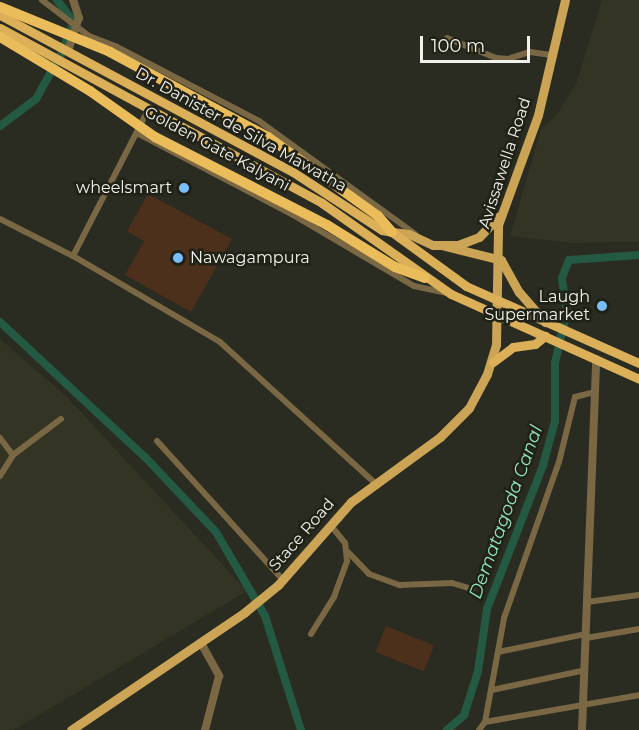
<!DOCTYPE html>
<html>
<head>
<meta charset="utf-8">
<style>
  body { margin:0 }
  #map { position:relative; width:639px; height:730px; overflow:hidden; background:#2a2b21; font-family:Montserrat,sans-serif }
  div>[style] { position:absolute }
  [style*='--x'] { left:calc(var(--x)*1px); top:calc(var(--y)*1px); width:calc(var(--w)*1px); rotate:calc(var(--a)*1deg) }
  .built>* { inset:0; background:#343424 }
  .green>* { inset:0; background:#4d301b; transform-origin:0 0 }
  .canal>* { height:8px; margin:-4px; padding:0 4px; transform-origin:4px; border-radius:4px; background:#245943 }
  .minor>* { height:6px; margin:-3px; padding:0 3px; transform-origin:3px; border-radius:3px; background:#7a6743 }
  .tertiary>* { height:8px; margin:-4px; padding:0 4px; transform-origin:4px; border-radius:4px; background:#7a6743 }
  .primary>* { height:9px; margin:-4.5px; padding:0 4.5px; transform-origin:4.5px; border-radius:4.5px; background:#cba455 }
  .trunk>* { height:9px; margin:-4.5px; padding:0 4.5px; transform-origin:4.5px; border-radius:4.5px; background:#dbb058 }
  .motorway>* { height:10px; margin:-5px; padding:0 5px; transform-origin:5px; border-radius:5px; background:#ebbc5a }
  .dots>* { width:16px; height:16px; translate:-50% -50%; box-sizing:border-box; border:3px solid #202117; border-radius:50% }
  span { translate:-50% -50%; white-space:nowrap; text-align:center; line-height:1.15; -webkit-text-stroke:5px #202117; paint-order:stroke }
  .street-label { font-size:16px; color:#f1f1eb }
  .poi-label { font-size:16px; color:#f1f1eb }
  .right { translate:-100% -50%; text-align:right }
  .left { translate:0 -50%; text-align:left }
  .water-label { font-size:18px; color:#90e2bd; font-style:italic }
  .scale { position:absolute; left:420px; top:36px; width:110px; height:27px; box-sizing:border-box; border:3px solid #f1f1eb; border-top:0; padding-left:8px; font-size:18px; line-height:21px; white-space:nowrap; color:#f1f1eb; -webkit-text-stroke:4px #202117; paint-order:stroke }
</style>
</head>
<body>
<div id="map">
  <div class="built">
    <div style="clip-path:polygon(602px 0,639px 0,639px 242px,573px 243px,510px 236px,541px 129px,557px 114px,576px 84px)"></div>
    <div style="clip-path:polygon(0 339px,67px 397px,247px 591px,14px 730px,0 730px)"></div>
  </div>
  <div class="green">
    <div style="clip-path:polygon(148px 194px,232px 239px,191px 312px,125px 275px,144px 241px,127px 231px)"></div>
    <div style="left:386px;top:626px;width:52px;height:28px;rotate:22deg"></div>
  </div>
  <div class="canal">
    <div style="--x:0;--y:126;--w:45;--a:-36.9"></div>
    <div style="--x:36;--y:99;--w:51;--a:-60.9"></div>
    <div style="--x:61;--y:54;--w:35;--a:-68"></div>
    <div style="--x:74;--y:22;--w:28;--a:-128"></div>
    <div style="--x:0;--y:322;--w:198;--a:43"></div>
    <div style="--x:145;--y:457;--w:103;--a:46.6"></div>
    <div style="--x:216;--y:532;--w:97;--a:59.7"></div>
    <div style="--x:265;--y:616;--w:120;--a:72.5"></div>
    <div style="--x:447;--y:730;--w:23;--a:-41"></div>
    <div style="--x:464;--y:715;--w:46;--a:-72.3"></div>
    <div style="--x:478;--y:671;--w:63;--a:-81.7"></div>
    <div style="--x:487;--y:609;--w:155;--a:-68.7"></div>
    <div style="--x:543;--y:465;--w:46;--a:-74.7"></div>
    <div style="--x:555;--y:421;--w:58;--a:-90"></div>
    <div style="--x:555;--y:363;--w:53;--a:-77"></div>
    <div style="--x:567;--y:311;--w:33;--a:-99"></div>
    <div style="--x:562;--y:278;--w:19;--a:-69"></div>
    <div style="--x:569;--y:260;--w:70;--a:-4.1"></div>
  </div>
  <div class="minor">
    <div style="--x:42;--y:0;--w:59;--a:37.5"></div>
    <div style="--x:89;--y:36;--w:30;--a:21"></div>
    <div style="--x:117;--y:47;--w:160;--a:27.5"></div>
    <div style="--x:259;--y:121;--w:193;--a:35.9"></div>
    <div style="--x:447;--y:38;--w:53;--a:22.2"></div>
    <div style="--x:496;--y:58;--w:12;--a:5"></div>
    <div style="--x:508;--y:59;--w:23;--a:-18"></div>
    <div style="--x:530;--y:52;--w:21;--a:8"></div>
    <div style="--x:137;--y:133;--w:176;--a:27.7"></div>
    <div style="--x:293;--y:215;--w:140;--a:30.4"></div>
    <div style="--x:414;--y:286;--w:34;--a:12"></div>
    <div style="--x:0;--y:219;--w:82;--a:26.9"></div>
    <div style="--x:73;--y:256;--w:170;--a:30.3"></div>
    <div style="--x:220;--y:342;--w:208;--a:42.3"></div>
    <div style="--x:73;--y:256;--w:166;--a:-62.8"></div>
    <div style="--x:0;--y:438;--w:21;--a:53"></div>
    <div style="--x:157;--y:441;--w:188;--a:47.8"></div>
    <div style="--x:0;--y:476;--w:25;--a:-58"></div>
    <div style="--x:13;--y:455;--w:60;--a:-36.9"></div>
    <div style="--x:348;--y:552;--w:30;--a:46"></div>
    <div style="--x:369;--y:574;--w:33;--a:20"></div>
    <div style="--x:400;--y:585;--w:52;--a:-2.2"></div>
    <div style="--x:452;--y:583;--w:21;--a:17"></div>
    <div style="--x:587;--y:602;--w:52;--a:-7.7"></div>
    <div style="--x:311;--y:634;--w:44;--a:-58.1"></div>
    <div style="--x:334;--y:597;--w:38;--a:-70"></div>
    <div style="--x:347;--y:561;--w:18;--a:-96"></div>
    <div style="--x:345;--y:543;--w:22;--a:-129"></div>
    <div style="--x:586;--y:638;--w:54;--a:-9.6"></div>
    <div style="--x:498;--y:652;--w:90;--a:-11.6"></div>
    <div style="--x:492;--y:690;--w:95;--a:-12.1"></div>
    <div style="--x:485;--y:722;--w:156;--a:-9.9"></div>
    <div style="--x:479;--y:730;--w:10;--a:-53"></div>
    <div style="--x:485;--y:722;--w:106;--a:-79.6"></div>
    <div style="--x:504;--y:618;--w:165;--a:-70.6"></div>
    <div style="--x:559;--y:462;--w:67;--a:-76.2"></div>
    <div style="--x:575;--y:397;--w:21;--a:-14"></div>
  </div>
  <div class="tertiary">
    <div style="--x:68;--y:51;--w:35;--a:-72"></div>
    <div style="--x:79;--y:18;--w:19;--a:-108"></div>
    <div style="--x:201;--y:643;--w:38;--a:61"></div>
    <div style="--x:219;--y:676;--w:56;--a:104.5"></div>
    <div style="--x:582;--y:730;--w:371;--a:-87.8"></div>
  </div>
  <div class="primary">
    <div style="--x:392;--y:232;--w:17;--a:7"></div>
    <div style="--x:409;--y:234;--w:26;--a:25"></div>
    <div style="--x:433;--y:245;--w:25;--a:0"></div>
    <div style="--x:458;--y:245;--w:22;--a:-21"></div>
    <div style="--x:479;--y:237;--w:29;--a:-46"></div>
    <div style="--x:441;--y:245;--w:62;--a:14"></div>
    <div style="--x:501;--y:260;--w:37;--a:61"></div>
    <div style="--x:519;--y:292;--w:40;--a:49"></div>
    <div style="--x:71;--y:730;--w:210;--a:-34.1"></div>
    <div style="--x:245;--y:612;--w:43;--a:-39.3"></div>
    <div style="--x:278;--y:585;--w:111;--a:-48.7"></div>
    <div style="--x:351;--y:502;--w:110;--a:-36.1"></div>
    <div style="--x:440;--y:437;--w:41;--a:-45"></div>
    <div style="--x:469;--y:408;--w:38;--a:-62"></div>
    <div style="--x:487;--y:374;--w:30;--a:-73"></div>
    <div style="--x:496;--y:345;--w:120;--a:-89"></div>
    <div style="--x:498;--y:225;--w:117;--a:-70"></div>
    <div style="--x:538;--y:115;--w:118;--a:-76.8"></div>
  </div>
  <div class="trunk">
    <div style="--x:0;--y:15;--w:332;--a:28.2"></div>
    <div style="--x:293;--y:172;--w:106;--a:33.1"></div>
    <div style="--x:382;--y:230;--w:10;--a:11"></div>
    <div style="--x:392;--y:232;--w:92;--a:36.1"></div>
    <div style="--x:466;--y:286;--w:189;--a:24"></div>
    <div style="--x:0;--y:28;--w:366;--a:28.5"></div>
    <div style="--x:322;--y:203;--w:158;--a:35.2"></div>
    <div style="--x:451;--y:294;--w:206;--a:24.3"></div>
    <div style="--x:493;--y:362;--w:25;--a:-37"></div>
    <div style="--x:513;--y:347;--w:22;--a:-8"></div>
    <div style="--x:535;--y:344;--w:13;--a:-39"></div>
  </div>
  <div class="motorway">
    <div style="--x:0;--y:7;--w:119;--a:22.2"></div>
    <div style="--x:110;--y:52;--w:179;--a:28.3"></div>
    <div style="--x:268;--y:137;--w:135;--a:35.7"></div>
    <div style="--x:378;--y:216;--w:21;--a:49"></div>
    <div style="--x:0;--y:37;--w:105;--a:31"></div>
    <div style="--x:90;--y:91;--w:80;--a:35.3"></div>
    <div style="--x:155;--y:137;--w:193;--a:27.1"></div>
    <div style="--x:327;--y:225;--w:80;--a:31.7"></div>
    <div style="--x:395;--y:267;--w:32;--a:20"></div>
  </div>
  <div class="dots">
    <div style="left:184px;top:188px;background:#79bff8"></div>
    <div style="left:178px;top:258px;background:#79bff8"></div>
    <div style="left:602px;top:306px;background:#79bff8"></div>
  </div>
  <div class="street-label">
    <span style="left:241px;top:130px;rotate:29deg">Dr. Danister de Silva Mawatha</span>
    <span style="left:217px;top:149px;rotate:28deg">Golden Gate Kalyani</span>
    <span style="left:505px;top:163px;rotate:-72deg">Avissawella Road</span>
    <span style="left:302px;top:535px;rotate:-49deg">Stace Road</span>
  </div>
  <div class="poi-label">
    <span class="right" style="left:172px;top:188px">wheelsmart</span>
    <span class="left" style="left:190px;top:258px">Nawagampura</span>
    <span class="right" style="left:590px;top:306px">Laugh<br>Supermarket</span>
  </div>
  <div class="water-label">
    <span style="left:506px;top:512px;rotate:-70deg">Dematagoda Canal</span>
  </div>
  <div class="scale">100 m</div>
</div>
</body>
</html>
